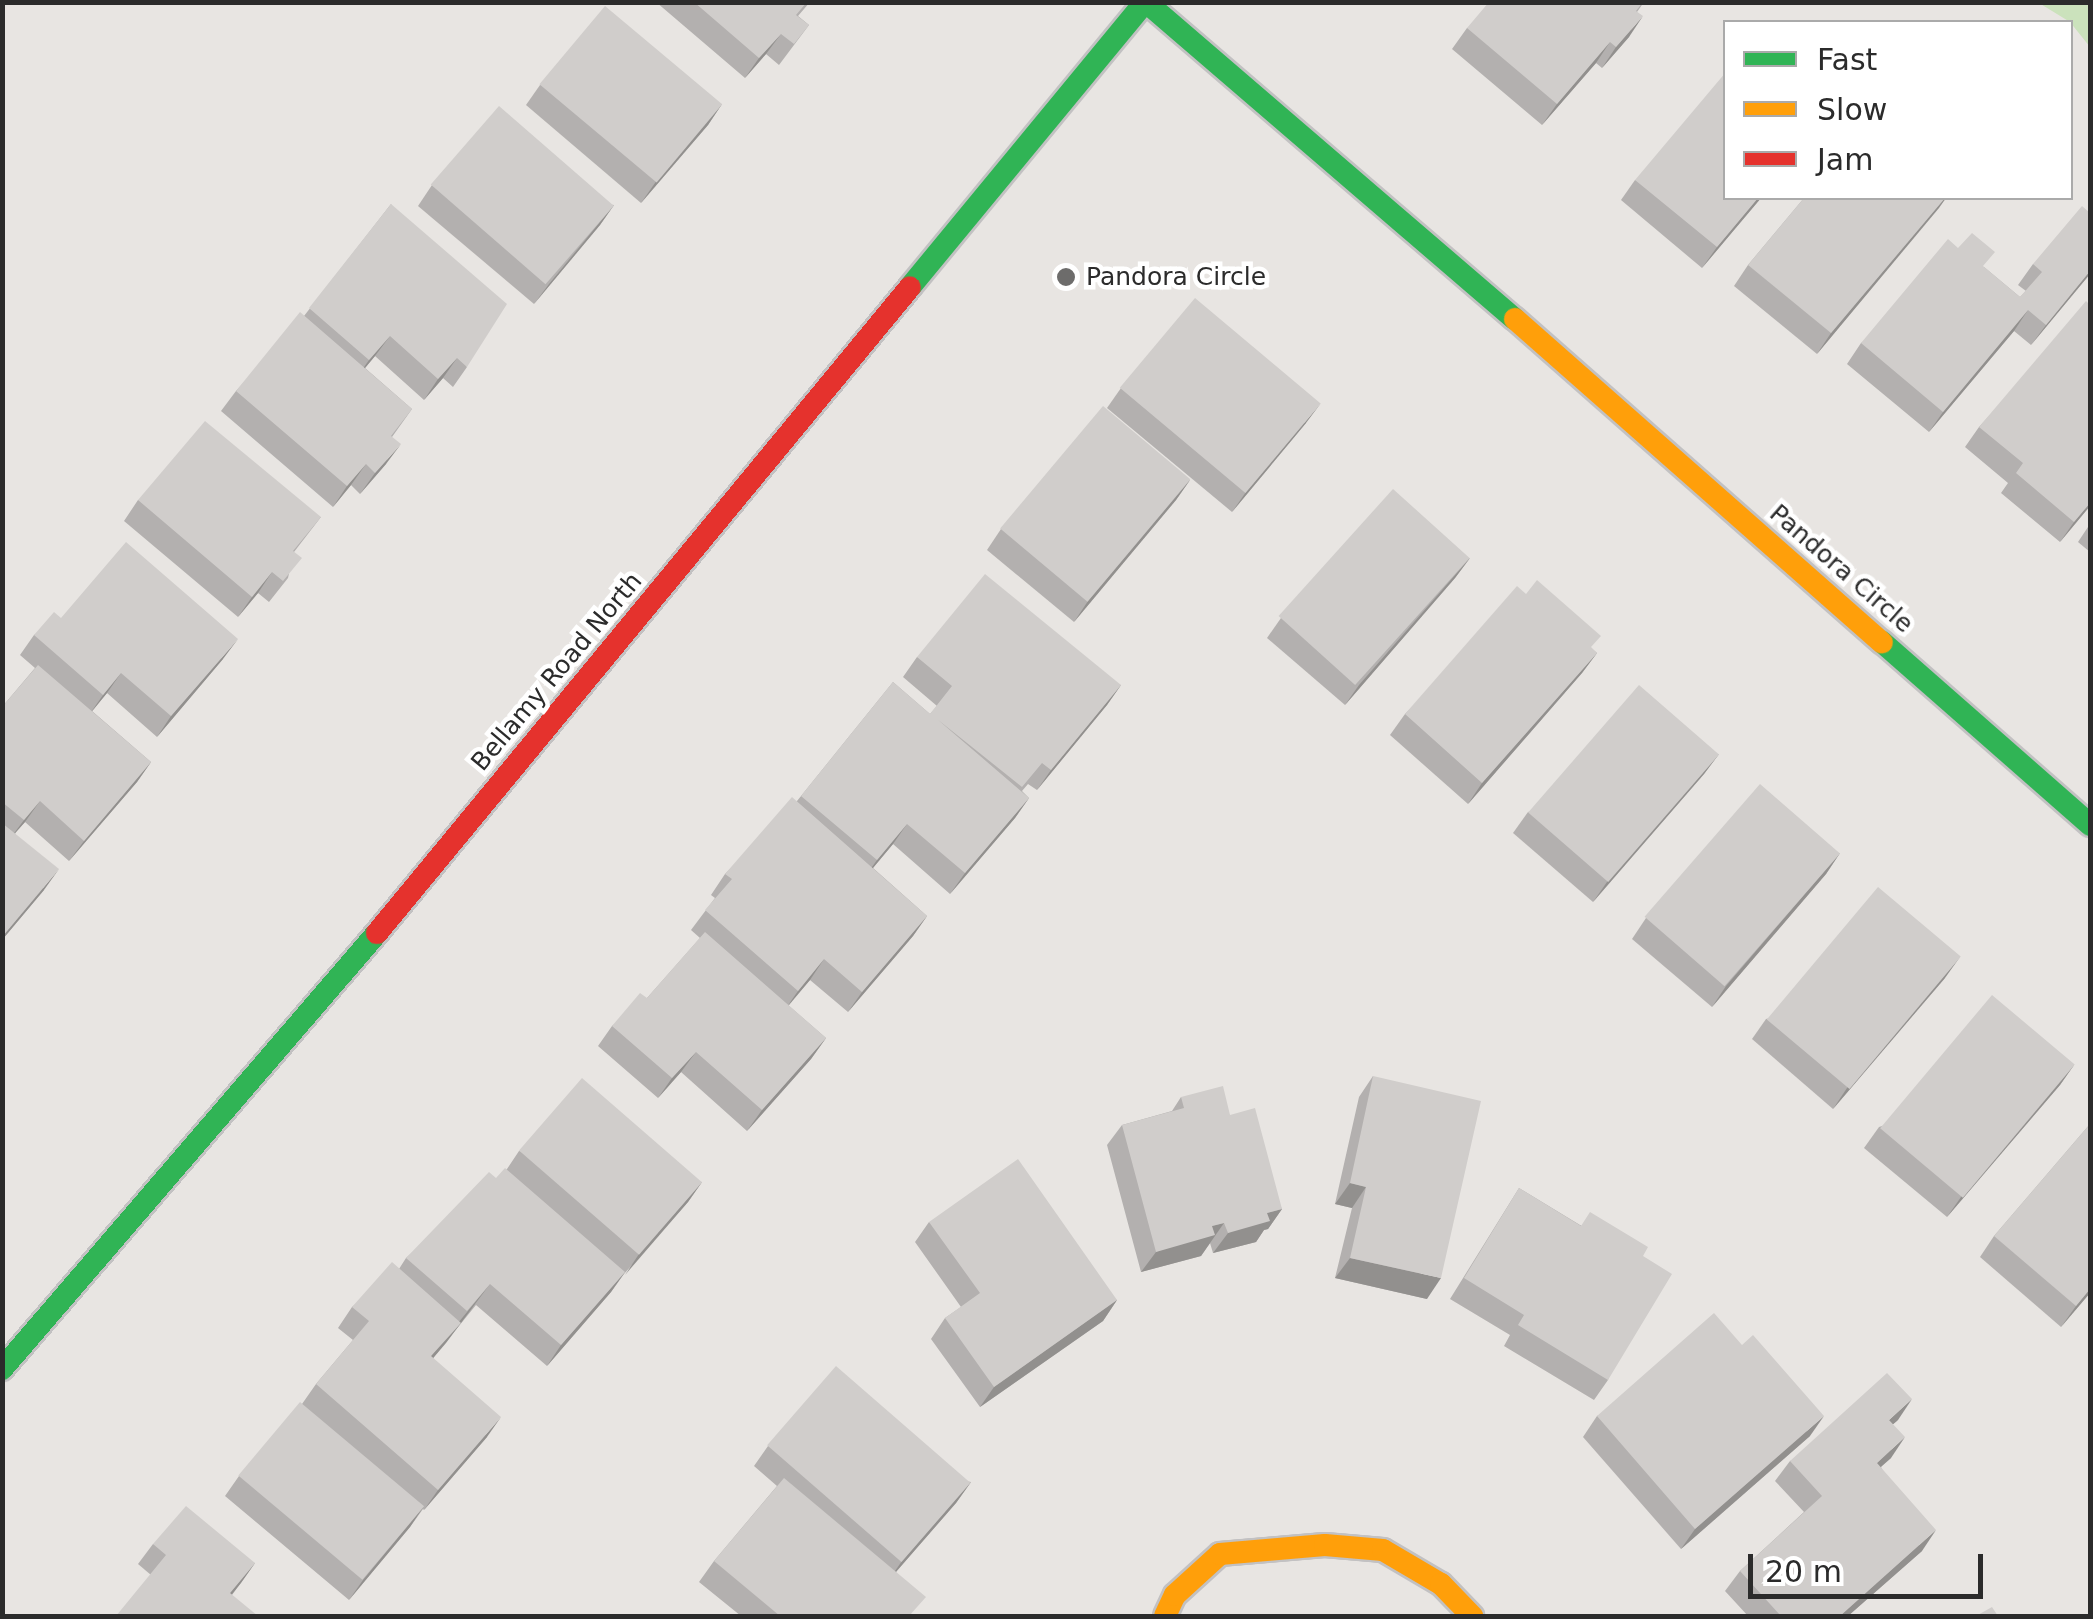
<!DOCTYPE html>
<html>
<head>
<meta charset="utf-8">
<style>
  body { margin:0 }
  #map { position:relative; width:2093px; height:1619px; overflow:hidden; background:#e8e5e2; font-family:"DejaVu Sans",sans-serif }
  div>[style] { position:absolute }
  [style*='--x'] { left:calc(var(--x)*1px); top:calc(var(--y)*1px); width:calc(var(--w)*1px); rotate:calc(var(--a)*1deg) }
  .green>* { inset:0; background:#cbe2bc }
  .roads { filter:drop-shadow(2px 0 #c2c1c2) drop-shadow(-2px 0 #c2c1c2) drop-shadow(0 2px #c2c1c2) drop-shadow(0 -2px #c2c1c2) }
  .fast>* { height:22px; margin:-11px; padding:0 11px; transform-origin:11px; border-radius:11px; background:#30b455 }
  .slow>* { height:22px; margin:-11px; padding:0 11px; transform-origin:11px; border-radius:11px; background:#ff9f0a }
  .jam>* { height:22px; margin:-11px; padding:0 11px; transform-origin:11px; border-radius:11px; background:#e5322d }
  .wall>* { inset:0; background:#b3b0af }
  .shaded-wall>* { inset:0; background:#92908e }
  .building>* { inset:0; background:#d0cdcb; transform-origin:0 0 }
  .dots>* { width:28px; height:28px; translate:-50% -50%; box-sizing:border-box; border:5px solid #fff; border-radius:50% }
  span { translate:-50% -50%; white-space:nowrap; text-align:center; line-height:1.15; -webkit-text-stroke:9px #fff; paint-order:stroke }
  .poi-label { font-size:25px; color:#2b2b2b }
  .left { translate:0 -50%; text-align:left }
  .street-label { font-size:25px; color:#2b2b2b }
  .frame { position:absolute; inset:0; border:5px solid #2b2b2b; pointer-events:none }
  .legend { position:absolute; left:1723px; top:20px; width:350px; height:180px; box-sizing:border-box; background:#fff; border:2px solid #aaa; margin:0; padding:12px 18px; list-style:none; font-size:30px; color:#2b2b2b }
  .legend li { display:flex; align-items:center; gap:20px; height:50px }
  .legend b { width:50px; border:2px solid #aaa }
  .scale { position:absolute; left:1748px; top:1554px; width:235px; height:45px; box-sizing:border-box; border:5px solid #2b2b2b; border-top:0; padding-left:12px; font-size:30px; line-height:35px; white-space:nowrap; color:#2b2b2b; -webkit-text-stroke:8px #fff; paint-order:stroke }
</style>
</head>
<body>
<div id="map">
  <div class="green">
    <div style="clip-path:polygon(2039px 3px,2090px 3px,2090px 47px,2070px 22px)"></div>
  </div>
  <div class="roads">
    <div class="fast">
      <div style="--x:1146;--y:2;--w:486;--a:40.7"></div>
      <div style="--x:910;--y:287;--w:369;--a:-50.5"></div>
      <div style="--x:1882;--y:642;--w:277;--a:41.3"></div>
      <div style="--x:2;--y:1369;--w:575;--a:-49.3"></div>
    </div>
    <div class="slow">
      <div style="--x:1515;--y:319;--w:489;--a:41.4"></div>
      <div style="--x:1165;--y:1616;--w:23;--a:-65"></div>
      <div style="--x:1175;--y:1595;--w:61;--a:-42.3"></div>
      <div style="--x:1220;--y:1554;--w:105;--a:-4.9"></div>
      <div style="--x:1325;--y:1545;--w:58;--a:4.9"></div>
      <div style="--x:1383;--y:1550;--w:67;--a:30.4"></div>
      <div style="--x:1441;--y:1584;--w:45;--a:45.9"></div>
    </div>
    <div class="jam">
      <div style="--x:377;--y:933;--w:837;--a:-50.47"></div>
    </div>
  </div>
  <div class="wall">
    <div style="clip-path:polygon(656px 2px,810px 2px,798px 16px,809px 25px,779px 65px,766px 54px,745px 78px)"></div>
    <div style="clip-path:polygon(1644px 2px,1637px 12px,1629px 37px,1602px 68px,1596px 63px,1542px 125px,1452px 49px,1467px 28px)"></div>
    <div style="clip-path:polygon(540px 85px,722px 104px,708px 125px,641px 203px,526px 105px)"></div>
    <div style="clip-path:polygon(1635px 180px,1761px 198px,1702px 268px,1621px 200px)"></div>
    <div style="clip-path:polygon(432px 185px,614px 205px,600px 225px,534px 304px,418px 206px)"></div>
    <div style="clip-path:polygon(1804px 198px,1946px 198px,1817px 354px,1734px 286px,1748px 265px)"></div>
    <div style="clip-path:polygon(391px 204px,467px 367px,453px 387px,443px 378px,424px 400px,375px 356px,365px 368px,412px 409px,392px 437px,386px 464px,360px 494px,351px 485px,333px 507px,221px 411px,236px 391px,304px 316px)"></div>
    <div style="clip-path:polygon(2033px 264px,2090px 274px,2031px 345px,2014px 331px,1929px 432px,1847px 364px,1861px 343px,1984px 267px,2020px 297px,2026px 291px,2018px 285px)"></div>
    <div style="clip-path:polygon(2090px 305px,2090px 506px,2060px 542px,2001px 493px,2008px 483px,1965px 447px,1979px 427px)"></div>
    <div style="clip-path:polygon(1121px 388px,1306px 423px,1232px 512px,1107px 408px)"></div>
    <div style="clip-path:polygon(1190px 480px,1176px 500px,1074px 622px,987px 550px,1001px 529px)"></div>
    <div style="clip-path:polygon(138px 500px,321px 517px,294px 552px,288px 578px,269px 602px,258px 593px,238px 617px,124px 521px)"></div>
    <div style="clip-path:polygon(2090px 524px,2090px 552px,2078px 542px)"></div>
    <div style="clip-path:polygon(1470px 558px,1455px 578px,1345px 705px,1267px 638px,1281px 618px)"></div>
    <div style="clip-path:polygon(1526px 594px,1597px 653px,1582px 673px,1468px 804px,1390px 735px,1405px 714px)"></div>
    <div style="clip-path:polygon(61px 618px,223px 659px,157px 737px,107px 693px,92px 711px,151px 762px,137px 782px,69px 861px,25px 822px,15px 833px,44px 890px,2px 940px,2px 707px,35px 668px,20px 655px,34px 635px)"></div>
    <div style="clip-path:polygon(917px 657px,1121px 685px,1107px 705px,1037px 790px,1028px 784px,1022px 791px,1029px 798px,1015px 818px,950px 894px,893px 844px,873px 868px,927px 916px,913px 936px,848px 1012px,810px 980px,788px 1005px,826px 1038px,811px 1059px,747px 1131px,681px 1072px,658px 1098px,598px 1046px,612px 1026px,647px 998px,700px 938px,691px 930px,715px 898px,711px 895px,725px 874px,797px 801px,893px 682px,930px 714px,937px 706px,903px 677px)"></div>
    <div style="clip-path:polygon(1719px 754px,1704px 774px,1593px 902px,1513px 833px,1528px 812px)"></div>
    <div style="clip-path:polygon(1840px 853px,1826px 874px,1712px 1007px,1632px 939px,1646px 918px)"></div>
    <div style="clip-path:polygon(1945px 978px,1833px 1109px,1752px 1039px,1766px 1019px)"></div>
    <div style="clip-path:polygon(2074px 1065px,2060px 1085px,1947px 1217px,1864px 1148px,1879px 1127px)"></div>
    <div style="clip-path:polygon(1373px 1076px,1427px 1299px,1335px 1278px,1352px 1208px,1335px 1204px,1359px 1097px)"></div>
    <div style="clip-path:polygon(1181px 1097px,1230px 1115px,1282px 1209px,1268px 1229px,1264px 1230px,1256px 1242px,1213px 1253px,1210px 1243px,1201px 1256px,1141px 1272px,1107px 1145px,1122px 1125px,1172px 1111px)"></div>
    <div style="clip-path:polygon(2090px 1124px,2090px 1293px,2061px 1327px,1980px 1257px,1994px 1236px)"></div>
    <div style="clip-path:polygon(519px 1151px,702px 1182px,688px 1202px,624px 1274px,611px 1292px,547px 1366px,476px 1305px,433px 1358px,487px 1437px,424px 1510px,423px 1509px,410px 1527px,349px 1600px,225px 1496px,239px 1476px,302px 1404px,316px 1384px,353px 1340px,338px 1328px,352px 1307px,399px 1269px,406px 1258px,507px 1169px)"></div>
    <div style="clip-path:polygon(1519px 1188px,1580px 1225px,1643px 1256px,1608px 1380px,1594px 1400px,1504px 1346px,1510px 1335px,1450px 1299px)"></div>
    <div style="clip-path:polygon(929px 1222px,1117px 1300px,1103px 1321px,980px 1407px,931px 1339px,945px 1318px,961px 1307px,915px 1242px)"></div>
    <div style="clip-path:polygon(1742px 1345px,1810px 1436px,1681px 1549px,1583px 1437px,1597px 1416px)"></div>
    <div style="clip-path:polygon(1898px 1420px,1893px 1424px,1891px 1458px,1881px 1467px,1922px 1551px,1848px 1616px,1748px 1616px,1725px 1591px,1740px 1571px,1804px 1512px,1775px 1481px,1790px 1461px)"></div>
    <div style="clip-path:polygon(768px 1446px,971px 1482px,956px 1503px,896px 1572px,912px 1616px,741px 1616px,699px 1582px,714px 1561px,777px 1486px,754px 1466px)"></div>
    <div style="clip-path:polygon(153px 1544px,255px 1563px,232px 1595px,151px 1575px,138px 1564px)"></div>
  </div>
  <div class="shaded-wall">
    <div style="clip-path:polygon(1643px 16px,1629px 37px,1602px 68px,1616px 47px)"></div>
    <div style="clip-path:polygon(781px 34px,766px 54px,745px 78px,759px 58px)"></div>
    <div style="clip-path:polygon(1610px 42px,1596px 63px,1542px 125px,1557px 104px)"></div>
    <div style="clip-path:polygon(722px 104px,708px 125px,641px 203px,655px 183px)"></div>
    <div style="clip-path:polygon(1758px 198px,1761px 198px,1702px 268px,1717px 247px)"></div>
    <div style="clip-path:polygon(1945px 198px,1946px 198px,1939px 208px,1817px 354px,1831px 333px)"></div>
    <div style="clip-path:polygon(614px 205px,600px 225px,534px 304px,549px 284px)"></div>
    <div style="clip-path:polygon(2090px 271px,2090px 274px,2031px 345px,2046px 325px)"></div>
    <div style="clip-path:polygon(2028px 310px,2014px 331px,1929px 432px,1943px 412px)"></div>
    <div style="clip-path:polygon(390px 336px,375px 356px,355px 380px,369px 360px)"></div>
    <div style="clip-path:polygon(457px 358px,443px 378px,424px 400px,438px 379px)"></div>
    <div style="clip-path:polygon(1321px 403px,1306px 423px,1232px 512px,1246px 492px)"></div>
    <div style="clip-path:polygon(401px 444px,386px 464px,360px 494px,375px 473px)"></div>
    <div style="clip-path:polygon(366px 464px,351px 485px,333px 507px,347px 486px)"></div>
    <div style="clip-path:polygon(1190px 480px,1176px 500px,1074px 622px,1088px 601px)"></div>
    <div style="clip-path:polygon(2090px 503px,2090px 506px,2060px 542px,2074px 522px)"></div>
    <div style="clip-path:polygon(1470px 558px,1455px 578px,1345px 705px,1359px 685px)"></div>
    <div style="clip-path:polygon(272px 572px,258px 593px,238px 617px,252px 597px)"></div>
    <div style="clip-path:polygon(238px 639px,223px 659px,157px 737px,171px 716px)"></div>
    <div style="clip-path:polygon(1597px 653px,1582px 673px,1468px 804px,1482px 783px)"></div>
    <div style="clip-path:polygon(121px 673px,107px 693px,89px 715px,103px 695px)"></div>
    <div style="clip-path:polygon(1121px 685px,1107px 705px,1037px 790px,1051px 770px)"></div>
    <div style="clip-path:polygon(1719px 754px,1704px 774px,1593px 902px,1607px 882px)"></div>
    <div style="clip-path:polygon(151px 762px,137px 782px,69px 861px,84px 841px)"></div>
    <div style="clip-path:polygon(1029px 798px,1015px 818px,950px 894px,965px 873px)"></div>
    <div style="clip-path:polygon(40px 801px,25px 822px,9px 840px,24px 820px)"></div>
    <div style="clip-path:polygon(907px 824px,893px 844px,862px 881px,877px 860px)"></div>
    <div style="clip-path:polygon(1840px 853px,1826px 874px,1712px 1007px,1726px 986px)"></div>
    <div style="clip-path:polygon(59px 869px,44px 890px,2px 940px,2px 937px)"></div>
    <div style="clip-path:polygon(927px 916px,913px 936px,848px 1012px,862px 992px)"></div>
    <div style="clip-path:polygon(1960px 957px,1945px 978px,1833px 1109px,1847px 1088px)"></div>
    <div style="clip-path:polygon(824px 959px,810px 980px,784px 1011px,798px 991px)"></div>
    <div style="clip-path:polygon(826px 1038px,811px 1059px,747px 1131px,762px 1110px)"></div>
    <div style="clip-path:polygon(696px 1052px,681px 1072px,658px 1098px,672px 1078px)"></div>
    <div style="clip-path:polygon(2074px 1065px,2060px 1085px,1947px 1217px,1961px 1197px)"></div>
    <div style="clip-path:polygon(702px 1182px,688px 1202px,625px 1275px,639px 1254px)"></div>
    <div style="clip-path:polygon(1350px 1183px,1366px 1187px,1352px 1208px,1335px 1204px)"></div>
    <div style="clip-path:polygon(1282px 1209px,1268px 1229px,1264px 1230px,1256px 1242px,1213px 1253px,1228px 1233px,1267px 1213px)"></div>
    <div style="clip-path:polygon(1224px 1223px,1201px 1256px,1141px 1272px,1156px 1252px,1212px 1226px)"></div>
    <div style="clip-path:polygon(1350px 1258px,1441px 1278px,1427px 1299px,1335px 1278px)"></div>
    <div style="clip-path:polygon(625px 1272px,611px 1292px,547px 1366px,561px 1345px)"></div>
    <div style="clip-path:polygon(490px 1284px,446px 1343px,417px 1377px,431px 1356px)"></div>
    <div style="clip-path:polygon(2090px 1289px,2090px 1293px,2061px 1327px,2076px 1306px)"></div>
    <div style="clip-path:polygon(1117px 1300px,1103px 1321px,980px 1407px,994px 1387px)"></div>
    <div style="clip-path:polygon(1912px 1399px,1898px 1420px,1875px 1440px,1889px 1420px)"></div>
    <div style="clip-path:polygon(1824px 1416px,1810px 1436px,1681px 1549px,1695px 1529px)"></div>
    <div style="clip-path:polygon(501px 1417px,487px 1437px,424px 1510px,438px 1490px)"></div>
    <div style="clip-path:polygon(1905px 1437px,1891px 1458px,1862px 1483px,1877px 1463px)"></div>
    <div style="clip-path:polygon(971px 1482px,956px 1503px,888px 1581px,902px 1561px)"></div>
    <div style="clip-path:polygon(424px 1506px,410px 1527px,349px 1600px,363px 1580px)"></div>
    <div style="clip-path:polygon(1936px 1530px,1922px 1551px,1848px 1616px,1840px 1616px)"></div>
    <div style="clip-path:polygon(255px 1563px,241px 1583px,216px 1614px,230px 1593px)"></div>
  </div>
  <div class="building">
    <div style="clip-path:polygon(694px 2px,807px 2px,796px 15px,809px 25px,794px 44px,781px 34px,759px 58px)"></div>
    <div style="clip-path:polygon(1489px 2px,1643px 2px,1636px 11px,1643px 16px,1616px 47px,1610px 42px,1557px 104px,1467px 28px)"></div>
    <div style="left:605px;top:6px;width:153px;height:102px;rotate:40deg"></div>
    <div style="clip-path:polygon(1726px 72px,1726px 198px,1758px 198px,1717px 247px,1635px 180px)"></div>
    <div style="left:499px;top:106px;width:152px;height:104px;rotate:41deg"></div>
    <div style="clip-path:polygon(1804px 198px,1945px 198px,1831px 333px,1748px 265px)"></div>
    <div style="clip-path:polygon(391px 204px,507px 304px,467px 367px,457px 358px,438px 379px,390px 336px,369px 360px,309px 308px)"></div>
    <div style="clip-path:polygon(2082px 206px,2090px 213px,2090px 271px,2046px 325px,2028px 310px,1943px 412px,1861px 343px,1948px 239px,1958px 248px,1972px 233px,1995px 252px,1983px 266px,2020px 297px,2042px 272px,2033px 264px)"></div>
    <div style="left:1195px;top:298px;width:164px;height:117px;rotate:40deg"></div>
    <div style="clip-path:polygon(2086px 301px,2090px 305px,2090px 503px,2074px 522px,2016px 473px,2023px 463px,1979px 427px)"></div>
    <div style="clip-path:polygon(300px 312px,412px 409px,391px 436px,401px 444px,375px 473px,366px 464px,347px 486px,236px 391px)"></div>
    <div style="left:1103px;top:406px;width:114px;height:160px;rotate:40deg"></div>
    <div style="clip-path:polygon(205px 421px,321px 517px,293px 551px,302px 558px,283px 581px,272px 572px,252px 597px,138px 500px)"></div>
    <div style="left:1393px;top:489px;width:103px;height:171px;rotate:42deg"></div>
    <div style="clip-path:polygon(126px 542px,238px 639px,171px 716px,121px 673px,103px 695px,34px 635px,54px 612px,61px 618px)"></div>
    <div style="clip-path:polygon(985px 574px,1121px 685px,1051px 770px,1042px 763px,1022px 787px,937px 719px,1029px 798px,965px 873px,907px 824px,877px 860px,801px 796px,893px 682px,930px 714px,952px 686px,917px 657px)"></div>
    <div style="clip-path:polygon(1537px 580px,1601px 636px,1591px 647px,1597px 653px,1482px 783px,1405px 714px,1517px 586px,1526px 594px)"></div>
    <div style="clip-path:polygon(38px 665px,151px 762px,84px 841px,40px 801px,24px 820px,2px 802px,2px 707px)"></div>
    <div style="left:1639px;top:685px;width:106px;height:169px;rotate:41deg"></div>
    <div style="left:1760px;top:784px;width:106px;height:176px;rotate:41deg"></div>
    <div style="clip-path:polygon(792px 797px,927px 916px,862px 992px,824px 959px,798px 991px,705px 910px,732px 879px,725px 874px)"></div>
    <div style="clip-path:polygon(2px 823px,59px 869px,2px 937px)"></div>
    <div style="left:1878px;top:887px;width:108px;height:173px;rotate:40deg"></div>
    <div style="clip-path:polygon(705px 932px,826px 1038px,762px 1110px,696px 1052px,672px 1078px,612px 1026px,640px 993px,647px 998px)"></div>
    <div style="left:1992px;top:995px;width:108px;height:174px;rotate:40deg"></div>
    <div style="clip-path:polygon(1373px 1076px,1481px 1101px,1441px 1278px,1350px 1258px,1366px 1187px,1350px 1183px)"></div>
    <div style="left:582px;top:1078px;width:159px;height:96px;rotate:41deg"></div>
    <div style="clip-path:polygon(1223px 1086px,1230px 1115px,1255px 1108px,1282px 1209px,1267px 1213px,1270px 1221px,1228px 1233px,1224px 1223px,1212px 1226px,1215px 1235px,1156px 1252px,1122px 1125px,1184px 1108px,1181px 1097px)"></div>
    <div style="clip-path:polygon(2090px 1124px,2090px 1289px,2076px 1306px,1994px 1236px)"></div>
    <div style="clip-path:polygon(1018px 1159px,1117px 1300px,994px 1387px,945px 1318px,980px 1293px,929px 1222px)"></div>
    <div style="clip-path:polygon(505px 1168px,625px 1272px,561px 1345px,490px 1284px,467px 1311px,406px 1258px,489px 1172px,496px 1178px)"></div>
    <div style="clip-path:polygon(1519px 1188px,1581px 1226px,1590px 1212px,1648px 1247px,1643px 1256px,1672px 1274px,1608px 1380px,1518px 1325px,1524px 1315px,1464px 1278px)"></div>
    <div style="clip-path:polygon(392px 1262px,461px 1323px,431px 1356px,501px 1417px,438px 1490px,316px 1384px,369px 1321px,352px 1307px)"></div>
    <div style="clip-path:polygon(1714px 1313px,1742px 1345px,1753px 1335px,1824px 1416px,1695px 1529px,1597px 1416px)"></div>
    <div style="left:836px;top:1366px;width:178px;height:105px;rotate:41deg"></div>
    <div style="clip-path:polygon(1887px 1373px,1912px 1399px,1889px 1420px,1905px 1437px,1877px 1463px,1936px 1530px,1840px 1616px,1781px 1616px,1740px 1571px,1822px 1496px,1790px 1461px)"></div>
    <div style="left:300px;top:1402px;width:162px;height:96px;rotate:40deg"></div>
    <div style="clip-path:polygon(784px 1478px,926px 1597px,909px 1616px,780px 1616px,714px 1561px)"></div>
    <div style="clip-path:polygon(186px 1506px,255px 1563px,230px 1593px,258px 1616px,116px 1616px,166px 1555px,153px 1544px)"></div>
    <div style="clip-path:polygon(1992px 1607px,1998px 1616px,1976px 1616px)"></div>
  </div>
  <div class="dots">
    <div style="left:1066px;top:277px;background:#6d6c6b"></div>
  </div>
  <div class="poi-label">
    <span class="left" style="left:1086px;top:277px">Pandora Circle</span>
  </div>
  <div class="street-label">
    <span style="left:1841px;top:569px;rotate:41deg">Pandora Circle</span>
    <span style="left:557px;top:672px;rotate:-50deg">Bellamy Road North</span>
  </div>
  <div class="frame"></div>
  <ul class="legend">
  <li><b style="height:12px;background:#30b455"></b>Fast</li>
  <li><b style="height:12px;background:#ff9f0a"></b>Slow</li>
  <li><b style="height:12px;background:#e5322d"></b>Jam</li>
  </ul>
  <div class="scale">20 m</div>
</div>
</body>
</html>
